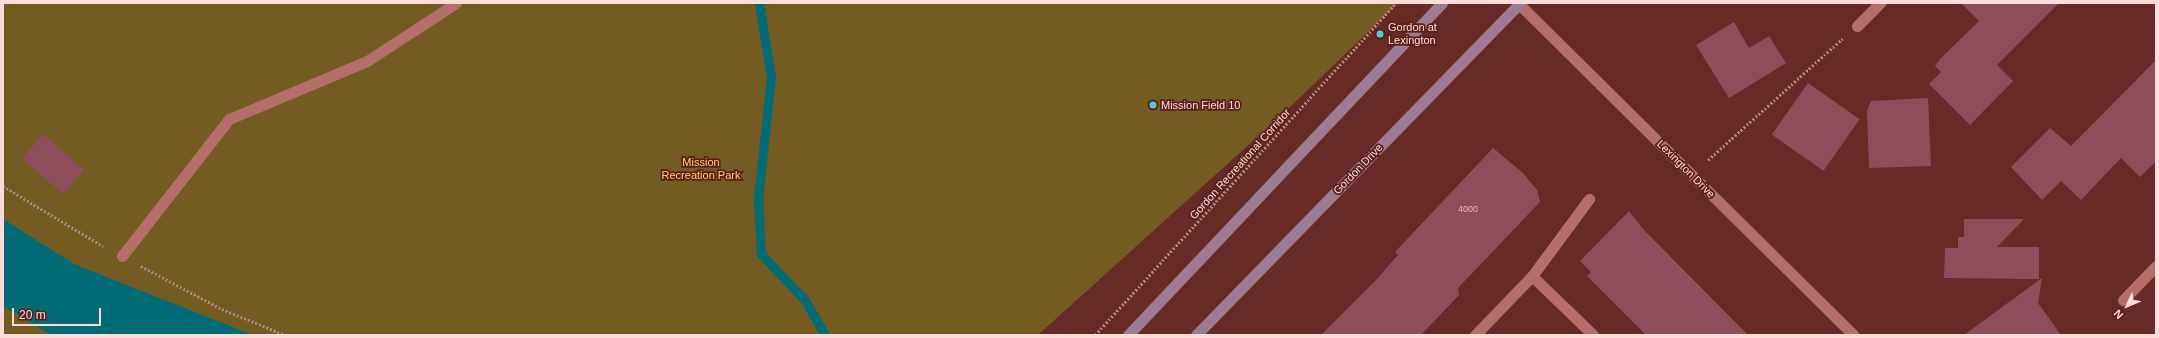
<!DOCTYPE html>
<html>
<head>
<meta charset="utf-8">
<style>
  body { margin:0 }
  #map { position:relative; width:2159px; height:338px; overflow:hidden; background:#672b27; font-family:Arial,sans-serif }
  div>[style] { position:absolute }
  [style*='--x'] { left:calc(var(--x)*1px); top:calc(var(--y)*1px); width:calc(var(--w)*1px); rotate:calc(var(--a)*1deg) }
  .green>* { inset:0; background:#735b22 }
  .water>* { inset:0; background:#026c76 }
  .stream>* { height:9px; margin:-4.5px; padding:0 4.5px; transform-origin:4.5px; border-radius:4.5px; background:#026c76 }
  .building>* { inset:0; background:#8d4d5b; transform-origin:0 0 }
  .path>* { height:2.5px; margin-top:-1.25px; transform-origin:0; background:repeating-linear-gradient(90deg,#b28581 0 2px,transparent 0 4px) }
  .service>* { height:11px; margin:-5.5px; padding:0 5.5px; transform-origin:5.5px; border-radius:5.5px; background:#b36f68 }
  .minor>* { height:11px; margin:-5.5px; padding:0 5.5px; transform-origin:5.5px; border-radius:5.5px; background:#b36f68 }
  .tertiary>* { height:11px; margin:-5.5px; padding:0 5.5px; transform-origin:5.5px; border-radius:5.5px; background:#b36f68 }
  .secondary>* { height:11px; margin:-5.5px; padding:0 5.5px; transform-origin:5.5px; border-radius:5.5px; background:#9f7b92 }
  .dots>* { width:11px; height:11px; translate:-50% -50%; box-sizing:border-box; border:2px solid #5b201d; border-radius:50% }
  span { translate:-50% -50%; white-space:nowrap; text-align:center; line-height:1.15; -webkit-text-stroke:3.5px #5b201d; paint-order:stroke }
  .number-label { font-size:9px; color:#e0b8b9 }
  .number-label span { -webkit-text-stroke-width:0 }
  .poi-label { font-size:11px; color:#fbdcd8 }
  .left { translate:0 -50%; text-align:left }
  .park-label { font-size:11px; color:#ffd167 }
  .street-label { font-size:11px; color:#fbdcd8 }
  .frame { position:absolute; inset:0; border:4px solid #fbdcd8; pointer-events:none }
  .north { position:absolute; left:2107px; top:286px; width:40px; height:40px; -webkit-text-stroke:3px #5b201d; paint-order:stroke; rotate:226deg; font-size:11px; font-weight:700; line-height:16px; text-align:center; color:#fbdcd8 }
  .north::after { content:''; display:block; margin:auto; width:14px; height:18px; background:#fbdcd8; clip-path:polygon(50% 0,100% 100%,50% 72%,0 100%) }
  .scale { position:absolute; left:12px; top:308px; width:89px; height:18px; box-sizing:border-box; border:2px solid #fbdcd8; border-top:0; padding-left:5px; font-size:12px; line-height:14px; white-space:nowrap; color:#fbdcd8; -webkit-text-stroke:3px #5b201d; paint-order:stroke }
</style>
</head>
<body>
<div id="map">
  <div class="green">
    <div style="clip-path:polygon(3px 3px,1398px 3px,1285px 112px,1038px 335px,3px 335px)"></div>
  </div>
  <div class="water">
    <div style="clip-path:polygon(3px 219px,74px 264px,253px 335px,51px 335px,3px 306px)"></div>
  </div>
  <div class="stream">
    <div style="--x:759;--y:3;--w:75;--a:80.8"></div>
    <div style="--x:771;--y:77;--w:123;--a:96.1"></div>
    <div style="--x:758;--y:199;--w:55;--a:86.9"></div>
    <div style="--x:761;--y:254;--w:64;--a:46.3"></div>
    <div style="--x:805;--y:300;--w:40;--a:60.3"></div>
  </div>
  <div class="building">
    <div style="clip-path:polygon(1961px 3px,2059px 3px,1997px 65px,2013px 81px,1970px 125px,1929px 84px,1941px 72px,1935px 66px,1940px 59px,1979px 21px)"></div>
    <div style="clip-path:polygon(1734px 22px,1749px 48px,1769px 36px,1786px 63px,1729px 98px,1696px 45px)"></div>
    <div style="clip-path:polygon(2156px 60px,2156px 161px,2140px 177px,2121px 158px,2081px 200px,2061px 181px,2042px 200px,2011px 167px,2050px 128px,2071px 146px)"></div>
    <div style="left:1808px;top:83px;width:63px;height:63px;rotate:35deg"></div>
    <div style="clip-path:polygon(1928px 98px,1931px 166px,1869px 168px,1867px 111px,1871px 101px)"></div>
    <div style="left:43px;top:134px;width:55px;height:32px;rotate:41deg"></div>
    <div style="clip-path:polygon(1493px 148px,1523px 173px,1537px 190px,1540px 202px,1458px 288px,1459px 295px,1421px 335px,1321px 335px,1375px 281px,1398px 255px,1395px 252px)"></div>
    <div style="clip-path:polygon(1629px 211px,1645px 231px,1748px 335px,1646px 335px,1587px 276px,1591px 272px,1580px 261px)"></div>
    <div style="clip-path:polygon(1964px 219px,2024px 219px,1997px 247px,2039px 247px,2039px 279px,1944px 278px,1945px 248px,1958px 248px,1958px 237px,1964px 237px)"></div>
    <div style="clip-path:polygon(2042px 278px,2038px 303px,2061px 335px,1964px 335px)"></div>
  </div>
  <div class="path">
    <div style="--x:1708;--y:160;--w:181;--a:-42.1"></div>
    <div style="--x:3;--y:186;--w:117;--a:31"></div>
    <div style="--x:141;--y:266;--w:92;--a:28"></div>
    <div style="--x:222;--y:309;--w:68;--a:22.4"></div>
    <div style="--x:1095;--y:335;--w:448;--a:-47.8"></div>
  </div>
  <div class="service">
    <div style="--x:122;--y:256;--w:174;--a:-52"></div>
    <div style="--x:229;--y:119;--w:150;--a:-22.8"></div>
    <div style="--x:367;--y:61;--w:106;--a:-33.1"></div>
    <div style="--x:1532;--y:276;--w:85;--a:44"></div>
    <div style="--x:1475;--y:335;--w:82;--a:-46"></div>
    <div style="--x:1532;--y:276;--w:96;--a:-53.5"></div>
  </div>
  <div class="minor">
    <div style="--x:1857;--y:26;--w:33;--a:-45"></div>
    <div style="--x:2123;--y:300;--w:47;--a:-45.9"></div>
  </div>
  <div class="tertiary">
    <div style="--x:1518;--y:3;--w:472;--a:44.7"></div>
  </div>
  <div class="secondary">
    <div style="--x:1128;--y:335;--w:457;--a:-46.6"></div>
    <div style="--x:1196;--y:335;--w:464;--a:-45.7"></div>
  </div>
  <div class="dots">
    <div style="left:1380px;top:34px;background:#52cbd9"></div>
    <div style="left:1153px;top:105px;background:#52cbd9"></div>
  </div>
  <div class="number-label">
    <span style="left:1468px;top:209px">4000</span>
  </div>
  <div class="poi-label">
    <span class="left" style="left:1388px;top:34px">Gordon at<br>Lexington</span>
    <span class="left" style="left:1161px;top:105px">Mission Field 10</span>
  </div>
  <div class="park-label">
    <span style="left:701px;top:169px">Mission<br>Recreation Park</span>
  </div>
  <div class="street-label">
    <span style="left:1240px;top:164px;rotate:-48deg">Gordon Recreational Corridor</span>
    <span style="left:1358px;top:169px;rotate:-46deg">Gordon Drive</span>
    <span style="left:1686px;top:169px;rotate:45deg">Lexington Drive</span>
  </div>
  <div class="frame"></div>
  <div class="north">N</div>
  <div class="scale">20 m</div>
</div>
</body>
</html>
